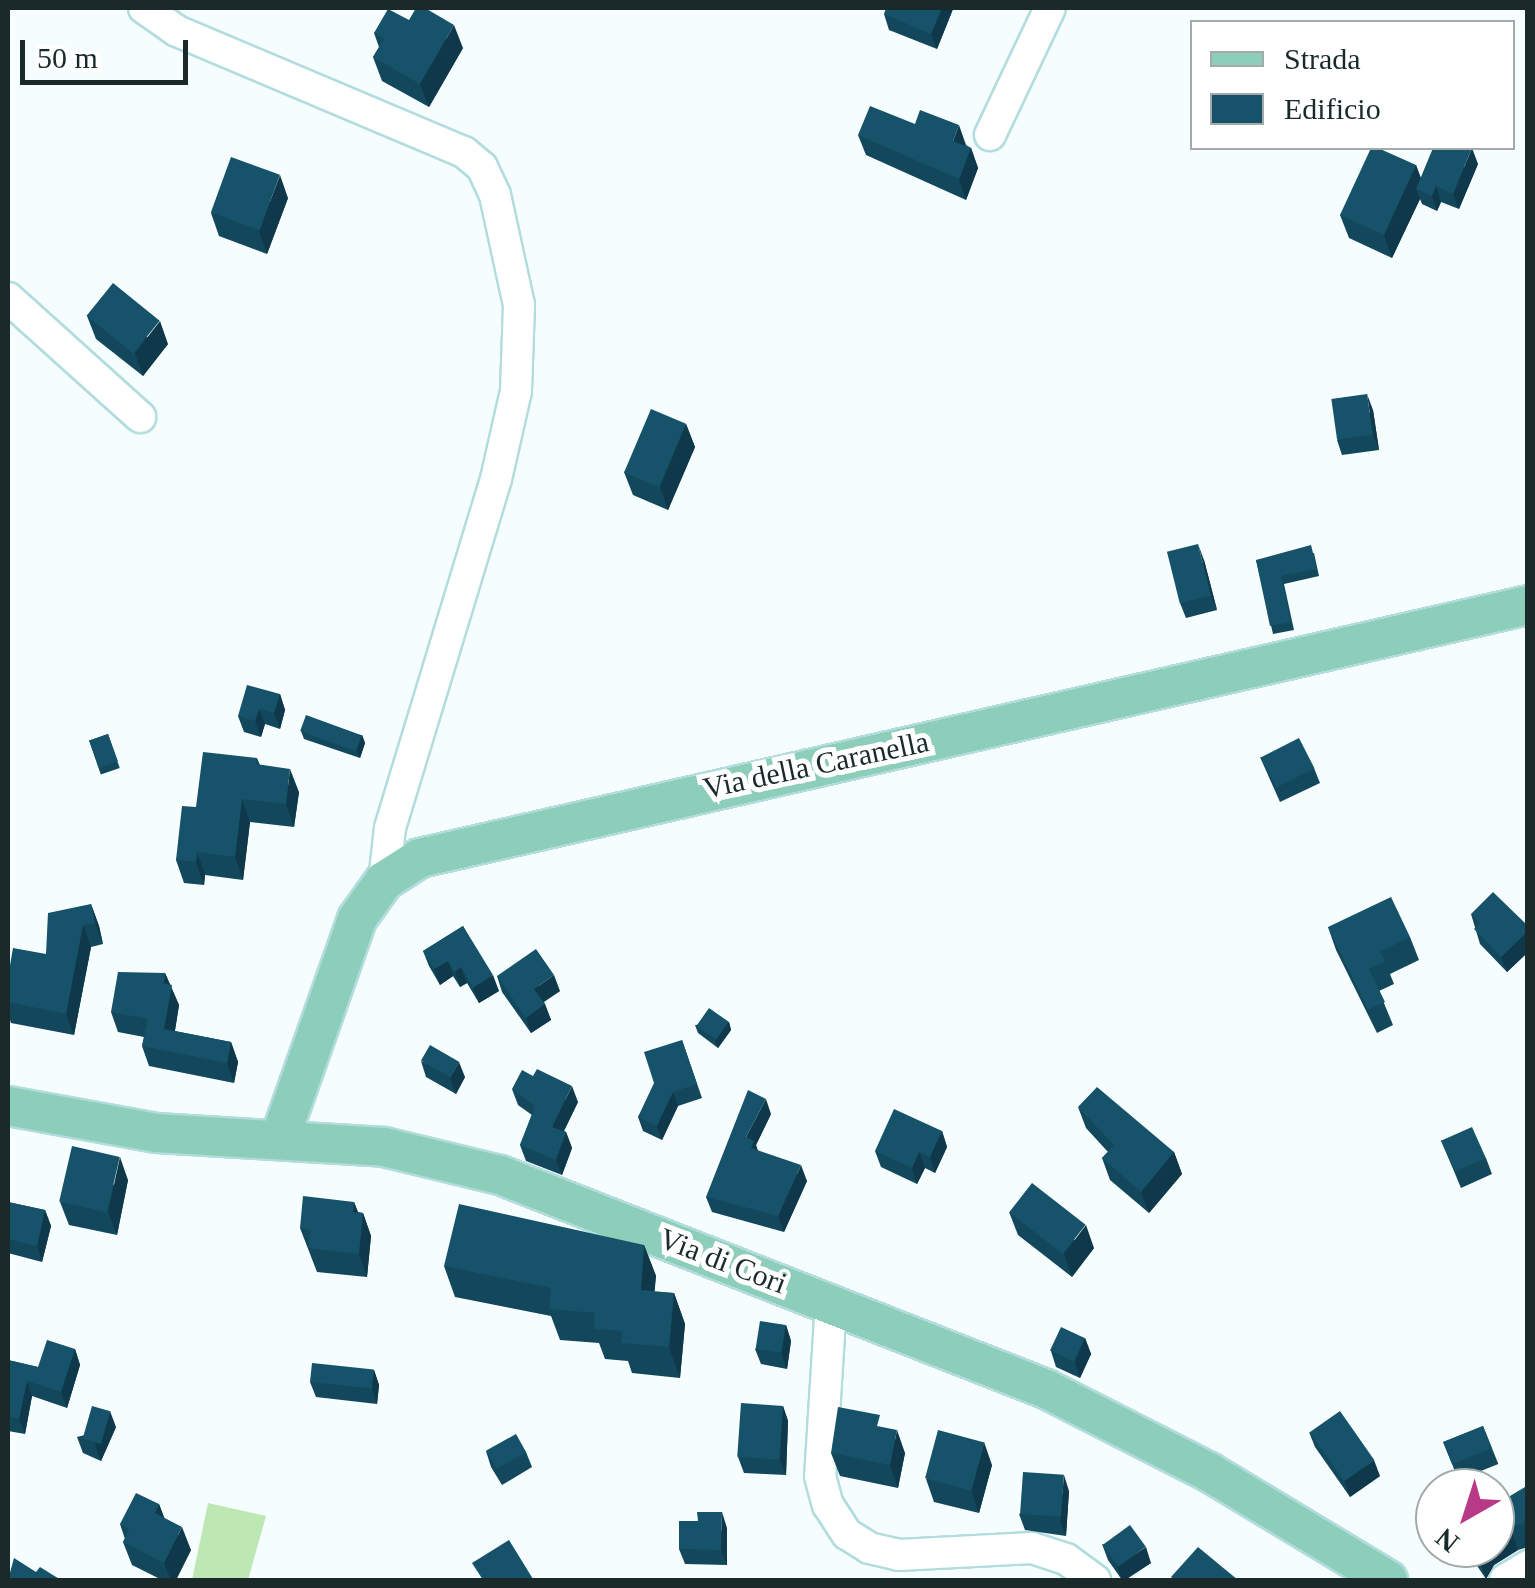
<!DOCTYPE html>
<html>
<head>
<meta charset="utf-8">
<style>
  body { margin:0 }
  #map { position:relative; width:1535px; height:1588px; overflow:hidden; background:#f5fdfe; font-family:Georgia,serif }
  div>[style] { position:absolute }
  [style*='--x'] { left:calc(var(--x)*1px); top:calc(var(--y)*1px); width:calc(var(--w)*1px); rotate:calc(var(--a)*1deg) }
  .green>* { inset:0; background:#bde8b4 }
  .roads { filter:drop-shadow(2px 0 #b2dcde) drop-shadow(-2px 0 #b2dcde) drop-shadow(0 2px #b2dcde) drop-shadow(0 -2px #b2dcde) }
  .minor>* { height:30px; margin:-15px; padding:0 15px; transform-origin:15px; border-radius:15px; background:#fff }
  .major>* { height:38px; margin:-19px; padding:0 19px; transform-origin:19px; border-radius:19px; background:#8dcebb }
  .wall>* { inset:0; background:#13475b; transform-origin:0 0 }
  .shaded-wall>* { inset:0; background:#0f394a }
  .building>* { inset:0; background:#16526a; transform-origin:0 0 }
  span { translate:-50% -50%; white-space:nowrap; text-align:center; line-height:1.15; -webkit-text-stroke:10px #fff; paint-order:stroke }
  .street-label { font-size:30px; color:#1a2a2b }
  .frame { position:absolute; inset:0; border:10px solid #1a2a2b; pointer-events:none }
  .legend { position:absolute; left:1190px; top:20px; width:325px; height:130px; box-sizing:border-box; background:#fff; border:2px solid #a3aaaa; margin:0; padding:12px 18px; list-style:none; font-size:30px; color:#1a2a2b }
  .legend li { display:flex; align-items:center; gap:20px; height:50px }
  .legend b { width:50px; border:2px solid #a3aaaa }
  .north { position:absolute; left:1415px; top:1468px; width:100px; height:100px; box-sizing:border-box; background:#fff; border:2px solid #a3aaaa; border-radius:50%; rotate:219deg; font-size:28px; font-weight:700; line-height:40px; text-align:center; color:#1a2a2b }
  .north::after { content:''; display:block; margin:auto; width:35px; height:45px; background:#b83986; clip-path:polygon(50% 0,100% 100%,50% 72%,0 100%) }
  .scale { position:absolute; left:20px; top:40px; width:168px; height:45px; box-sizing:border-box; border:5px solid #1a2a2b; border-top:0; padding-left:12px; font-size:30px; line-height:35px; white-space:nowrap; color:#1a2a2b; -webkit-text-stroke:8px #fff; paint-order:stroke }
</style>
</head>
<body>
<div id="map">
  <div class="green">
    <div style="clip-path:polygon(208px 1503px,266px 1516px,248px 1580px,192px 1580px)"></div>
  </div>
  <div class="roads">
    <div class="minor">
      <div style="--x:144;--y:8;--w:40;--a:34.9"></div>
      <div style="--x:177;--y:31;--w:311;--a:22.9"></div>
      <div style="--x:464;--y:152;--w:23;--a:40"></div>
      <div style="--x:482;--y:167;--w:31;--a:65"></div>
      <div style="--x:495;--y:195;--w:113;--a:77.7"></div>
      <div style="--x:519;--y:305;--w:86;--a:92"></div>
      <div style="--x:516;--y:391;--w:90;--a:102.8"></div>
      <div style="--x:496;--y:479;--w:365;--a:106.9"></div>
      <div style="--x:390;--y:828;--w:53;--a:96.5"></div>
      <div style="--x:990;--y:135;--w:140;--a:-64.7"></div>
      <div style="--x:8;--y:298;--w:178;--a:42"></div>
      <div style="--x:831;--y:1303;--w:173;--a:93.6"></div>
      <div style="--x:820;--y:1476;--w:30;--a:75"></div>
      <div style="--x:828;--y:1505;--w:35;--a:57"></div>
      <div style="--x:847;--y:1534;--w:26;--a:32"></div>
      <div style="--x:869;--y:1548;--w:31;--a:13"></div>
      <div style="--x:899;--y:1555;--w:133;--a:-3"></div>
      <div style="--x:1032;--y:1548;--w:36;--a:18"></div>
      <div style="--x:1066;--y:1559;--w:36;--a:36"></div>
      <div style="--x:1505;--y:1580;--w:27;--a:-31"></div>
    </div>
    <div class="major">
      <div style="--x:8;--y:1106;--w:151;--a:10.3"></div>
      <div style="--x:157;--y:1133;--w:227;--a:3.5"></div>
      <div style="--x:384;--y:1147;--w:119;--a:13.6"></div>
      <div style="--x:500;--y:1175;--w:586;--a:21.4"></div>
      <div style="--x:1046;--y:1389;--w:183;--a:27"></div>
      <div style="--x:1209;--y:1472;--w:209;--a:31.1"></div>
      <div style="--x:280;--y:1138;--w:232;--a:-70.6"></div>
      <div style="--x:357;--y:919;--w:47;--a:-54.6"></div>
      <div style="--x:384;--y:881;--w:43;--a:-32.6"></div>
      <div style="--x:420;--y:858;--w:1137;--a:-12.86"></div>
    </div>
  </div>
  <div class="wall">
    <div style="clip-path:polygon(953px 9px,937px 49px,889px 30px,884px 14px)"></div>
    <div style="clip-path:polygon(409px 20px,463px 48px,429px 107px,382px 81px,373px 57px,379px 47px,374px 33px)"></div>
    <div style="clip-path:polygon(858px 135px,966px 145px,971px 148px,978px 168px,966px 200px,866px 155px)"></div>
    <div style="clip-path:polygon(1478px 164px,1459px 209px,1441px 202px,1437px 211px,1422px 204px,1420px 199px,1392px 258px,1349px 238px,1340px 215px,1416px 165px,1421px 178px)"></div>
    <div style="clip-path:polygon(288px 198px,267px 254px,219px 236px,211px 213px)"></div>
    <div style="clip-path:polygon(87px 316px,168px 344px,143px 376px,96px 339px)"></div>
    <div style="clip-path:polygon(1373px 410px,1379px 450px,1342px 455px,1337px 440px)"></div>
    <div style="clip-path:polygon(686px 424px,695px 447px,668px 510px,633px 495px,624px 472px)"></div>
    <div style="clip-path:polygon(1314px 553px,1319px 576px,1284px 584px,1294px 630px,1273px 634px,1256px 560px)"></div>
    <div style="clip-path:polygon(1204px 560px,1217px 610px,1186px 618px,1180px 603px)"></div>
    <div style="clip-path:polygon(280px 694px,285px 710px,280px 729px,265px 724px,261px 737px,244px 732px,238px 716px)"></div>
    <div style="clip-path:polygon(301px 731px,362px 735px,365px 743px,360px 758px,304px 739px)"></div>
    <div style="left:108px;top:734px;width:36px;height:20px;rotate:71deg"></div>
    <div style="clip-path:polygon(1260px 757px,1314px 768px,1320px 783px,1280px 802px)"></div>
    <div style="clip-path:polygon(257px 758px,260px 765px,299px 792px,294px 827px,250px 822px,243px 880px,205px 875px,204px 885px,184px 883px,176px 860px,196px 807px)"></div>
    <div style="clip-path:polygon(91px 904px,99px 926px,103px 944px,91px 947px,74px 1035px,11px 1023px,8px 1014px,8px 977px,46px 954px)"></div>
    <div style="clip-path:polygon(1471px 914px,1528px 926px,1528px 952px,1507px 972px,1480px 944px)"></div>
    <div style="clip-path:polygon(463px 926px,499px 991px,479px 1003px,467px 983px,460px 987px,453px 976px,440px 985px,429px 966px,423px 951px)"></div>
    <div style="clip-path:polygon(1328px 927px,1410px 937px,1419px 960px,1390px 974px,1394px 984px,1379px 991px,1393px 1025px,1377px 1033px,1336px 950px)"></div>
    <div style="clip-path:polygon(165px 973px,179px 1005px,175px 1031px,231px 1042px,238px 1062px,234px 1083px,149px 1066px,142px 1046px,144px 1037px,118px 1032px,111px 1012px)"></div>
    <div style="clip-path:polygon(497px 976px,560px 991px,544px 1002px,551px 1020px,531px 1033px,502px 992px)"></div>
    <div style="clip-path:polygon(729px 1022px,731px 1030px,718px 1048px,698px 1033px,695px 1025px)"></div>
    <div style="clip-path:polygon(682px 1040px,702px 1098px,678px 1106px,662px 1140px,643px 1131px,638px 1117px)"></div>
    <div style="clip-path:polygon(421px 1061px,465px 1077px,456px 1094px,426px 1077px)"></div>
    <div style="clip-path:polygon(512px 1089px,578px 1102px,564px 1131px,566px 1132px,572px 1148px,562px 1175px,526px 1161px,520px 1145px,532px 1115px,518px 1105px)"></div>
    <div style="clip-path:polygon(1078px 1107px,1174px 1152px,1182px 1174px,1149px 1213px,1110px 1180px,1102px 1158px,1108px 1152px,1086px 1128px)"></div>
    <div style="clip-path:polygon(771px 1114px,756px 1145px,757px 1150px,807px 1181px,784px 1232px,712px 1212px,706px 1197px)"></div>
    <div style="clip-path:polygon(942px 1131px,947px 1147px,935px 1173px,925px 1168px,917px 1184px,881px 1167px,875px 1151px)"></div>
    <div style="clip-path:polygon(1441px 1140px,1486px 1158px,1492px 1174px,1461px 1188px)"></div>
    <div style="clip-path:polygon(128px 1180px,117px 1235px,69px 1225px,60px 1202px)"></div>
    <div style="clip-path:polygon(8px 1202px,45px 1210px,51px 1226px,42px 1262px,8px 1253px)"></div>
    <div style="clip-path:polygon(354px 1202px,358px 1212px,363px 1213px,371px 1236px,367px 1277px,317px 1272px,300px 1228px)"></div>
    <div style="clip-path:polygon(1009px 1212px,1094px 1248px,1072px 1277px,1018px 1235px)"></div>
    <div style="clip-path:polygon(644px 1245px,656px 1276px,654px 1292px,674px 1293px,685px 1324px,680px 1378px,632px 1373px,628px 1361px,605px 1359px,599px 1343px,560px 1340px,551px 1316px,455px 1297px,444px 1266px)"></div>
    <div style="clip-path:polygon(786px 1325px,791px 1341px,787px 1369px,761px 1364px,755px 1349px)"></div>
    <div style="clip-path:polygon(1085px 1338px,1091px 1354px,1080px 1378px,1056px 1367px,1051px 1351px)"></div>
    <div style="clip-path:polygon(75px 1349px,80px 1365px,67px 1408px,32px 1396px,25px 1434px,8px 1431px,8px 1360px,38px 1367px)"></div>
    <div style="clip-path:polygon(374px 1370px,379px 1385px,377px 1404px,316px 1397px,310px 1382px)"></div>
    <div style="clip-path:polygon(783px 1406px,788px 1421px,786px 1475px,744px 1473px,738px 1457px)"></div>
    <div style="left:1483px;top:1426px;width:41px;height:43px;rotate:68deg"></div>
    <div style="clip-path:polygon(116px 1427px,101px 1461px,83px 1453px,77px 1437px)"></div>
    <div style="clip-path:polygon(884px 1428px,905px 1453px,898px 1488px,840px 1476px,831px 1453px)"></div>
    <div style="clip-path:polygon(1309px 1432px,1380px 1476px,1350px 1497px,1315px 1447px)"></div>
    <div style="clip-path:polygon(486px 1451px,526px 1452px,532px 1467px,502px 1485px,491px 1467px)"></div>
    <div style="clip-path:polygon(992px 1465px,979px 1513px,934px 1502px,926px 1479px)"></div>
    <div style="clip-path:polygon(1528px 1490px,1528px 1547px,1518px 1550px,1494px 1565px,1486px 1579px,1465px 1548px,1495px 1548px)"></div>
    <div style="clip-path:polygon(1069px 1491px,1066px 1536px,1025px 1530px,1019px 1514px)"></div>
    <div style="clip-path:polygon(159px 1504px,164px 1518px,191px 1550px,176px 1580px,162px 1580px,132px 1565px,123px 1542px,125px 1539px,120px 1524px)"></div>
    <div style="clip-path:polygon(727px 1528px,727px 1565px,685px 1564px,679px 1549px)"></div>
    <div style="clip-path:polygon(1102px 1544px,1151px 1563px,1125px 1580px,1122px 1580px,1108px 1560px)"></div>
  </div>
  <div class="shaded-wall">
    <div style="clip-path:polygon(942px 8px,953px 9px,937px 49px,931px 34px)"></div>
    <div style="clip-path:polygon(454px 25px,463px 48px,429px 107px,420px 84px)"></div>
    <div style="clip-path:polygon(959px 125px,966px 145px,960px 161px,953px 141px)"></div>
    <div style="clip-path:polygon(971px 148px,978px 168px,966px 200px,959px 179px)"></div>
    <div style="clip-path:polygon(1472px 148px,1478px 164px,1459px 209px,1453px 194px)"></div>
    <div style="clip-path:polygon(1416px 165px,1424px 188px,1416px 189px,1420px 199px,1392px 258px,1384px 235px)"></div>
    <div style="clip-path:polygon(280px 175px,288px 198px,267px 254px,259px 231px)"></div>
    <div style="clip-path:polygon(1436px 186px,1441px 202px,1437px 211px,1432px 196px)"></div>
    <div style="clip-path:polygon(160px 321px,168px 344px,143px 376px,135px 353px)"></div>
    <div style="clip-path:polygon(1367px 394px,1373px 410px,1379px 450px,1373px 435px)"></div>
    <div style="clip-path:polygon(686px 424px,695px 447px,668px 510px,660px 487px)"></div>
    <div style="clip-path:polygon(1198px 544px,1204px 560px,1217px 610px,1211px 595px)"></div>
    <div style="clip-path:polygon(280px 694px,285px 710px,280px 729px,274px 713px)"></div>
    <div style="clip-path:polygon(259px 709px,265px 724px,261px 737px,255px 721px)"></div>
    <div style="clip-path:polygon(362px 735px,365px 743px,360px 758px,357px 750px)"></div>
    <div style="clip-path:polygon(290px 769px,299px 792px,294px 827px,286px 804px)"></div>
    <div style="clip-path:polygon(242px 799px,250px 822px,243px 880px,235px 857px)"></div>
    <div style="clip-path:polygon(197px 852px,205px 875px,204px 885px,196px 862px)"></div>
    <div style="clip-path:polygon(91px 904px,99px 926px,103px 944px,95px 923px)"></div>
    <div style="clip-path:polygon(83px 925px,91px 947px,74px 1035px,66px 1014px)"></div>
    <div style="clip-path:polygon(1528px 931px,1528px 952px,1507px 972px,1501px 957px)"></div>
    <div style="clip-path:polygon(448px 961px,453px 976px,440px 985px,434px 969px)"></div>
    <div style="clip-path:polygon(461px 967px,467px 983px,460px 987px,455px 972px)"></div>
    <div style="clip-path:polygon(165px 973px,179px 1005px,172px 1048px,164px 1029px,164px 983px)"></div>
    <div style="clip-path:polygon(493px 975px,499px 991px,479px 1003px,473px 988px)"></div>
    <div style="clip-path:polygon(554px 975px,560px 991px,540px 1004px,534px 989px)"></div>
    <div style="clip-path:polygon(545px 1004px,551px 1020px,531px 1033px,526px 1018px)"></div>
    <div style="clip-path:polygon(729px 1022px,731px 1030px,718px 1048px,715px 1040px)"></div>
    <div style="clip-path:polygon(231px 1042px,238px 1062px,234px 1083px,227px 1063px)"></div>
    <div style="clip-path:polygon(459px 1062px,465px 1077px,456px 1094px,450px 1078px)"></div>
    <div style="clip-path:polygon(572px 1086px,578px 1102px,558px 1143px,552px 1127px)"></div>
    <div style="clip-path:polygon(673px 1092px,678px 1106px,662px 1140px,657px 1126px)"></div>
    <div style="clip-path:polygon(766px 1099px,771px 1114px,756px 1145px,760px 1156px,757px 1163px,746px 1137px)"></div>
    <div style="clip-path:polygon(942px 1131px,947px 1147px,935px 1173px,930px 1157px)"></div>
    <div style="clip-path:polygon(566px 1132px,572px 1148px,562px 1175px,556px 1160px)"></div>
    <div style="clip-path:polygon(919px 1152px,925px 1168px,917px 1184px,912px 1168px)"></div>
    <div style="clip-path:polygon(1174px 1152px,1182px 1174px,1149px 1213px,1141px 1192px)"></div>
    <div style="clip-path:polygon(120px 1157px,128px 1180px,117px 1235px,108px 1212px)"></div>
    <div style="clip-path:polygon(801px 1165px,807px 1181px,784px 1232px,778px 1216px)"></div>
    <div style="clip-path:polygon(354px 1202px,362px 1223px,363px 1213px,371px 1236px,367px 1277px,359px 1254px,353px 1212px)"></div>
    <div style="clip-path:polygon(45px 1210px,51px 1226px,42px 1262px,37px 1246px)"></div>
    <div style="clip-path:polygon(1086px 1225px,1094px 1248px,1072px 1277px,1064px 1254px)"></div>
    <div style="clip-path:polygon(644px 1245px,656px 1276px,652px 1321px,641px 1290px)"></div>
    <div style="clip-path:polygon(674px 1293px,685px 1324px,680px 1378px,669px 1347px)"></div>
    <div style="clip-path:polygon(786px 1325px,791px 1341px,787px 1369px,781px 1353px)"></div>
    <div style="clip-path:polygon(1085px 1338px,1091px 1354px,1080px 1378px,1075px 1362px)"></div>
    <div style="clip-path:polygon(75px 1349px,80px 1365px,67px 1408px,61px 1392px)"></div>
    <div style="clip-path:polygon(374px 1370px,379px 1385px,377px 1404px,372px 1389px)"></div>
    <div style="clip-path:polygon(27px 1381px,32px 1396px,25px 1434px,19px 1419px)"></div>
    <div style="clip-path:polygon(783px 1406px,788px 1421px,786px 1475px,780px 1460px)"></div>
    <div style="clip-path:polygon(110px 1411px,116px 1427px,101px 1461px,95px 1445px)"></div>
    <div style="clip-path:polygon(897px 1430px,905px 1453px,898px 1488px,890px 1465px)"></div>
    <div style="clip-path:polygon(984px 1442px,992px 1465px,979px 1513px,971px 1490px)"></div>
    <div style="clip-path:polygon(1374px 1460px,1380px 1476px,1350px 1497px,1344px 1481px)"></div>
    <div style="clip-path:polygon(1064px 1475px,1069px 1491px,1066px 1536px,1060px 1521px)"></div>
    <div style="clip-path:polygon(159px 1504px,168px 1527px,155px 1513px)"></div>
    <div style="clip-path:polygon(722px 1512px,727px 1528px,727px 1565px,721px 1550px)"></div>
    <div style="clip-path:polygon(182px 1527px,191px 1550px,176px 1580px,171px 1580px,164px 1563px)"></div>
    <div style="clip-path:polygon(1510px 1527px,1518px 1550px,1494px 1565px,1486px 1579px,1478px 1556px,1482px 1548px,1495px 1548px,1495px 1536px)"></div>
    <div style="clip-path:polygon(1146px 1547px,1151px 1563px,1125px 1580px,1122px 1580px,1117px 1566px)"></div>
  </div>
  <div class="building">
    <div style="clip-path:polygon(416px 8px,425px 8px,454px 25px,420px 84px,373px 57px,384px 39px,374px 33px,388px 9px,409px 20px)"></div>
    <div style="clip-path:polygon(886px 8px,942px 8px,931px 34px,884px 14px)"></div>
    <div style="clip-path:polygon(870px 106px,915px 124px,920px 110px,959px 125px,953px 141px,971px 148px,959px 179px,858px 135px)"></div>
    <div style="clip-path:polygon(1371px 148px,1378px 148px,1416px 165px,1384px 235px,1340px 215px)"></div>
    <div style="clip-path:polygon(1433px 148px,1472px 148px,1453px 194px,1436px 186px,1432px 196px,1416px 189px)"></div>
    <div style="left:231px;top:157px;width:52px;height:59px;rotate:20deg"></div>
    <div style="left:113px;top:283px;width:60px;height:42px;rotate:39deg"></div>
    <div style="left:1367px;top:394px;width:41px;height:36px;rotate:82deg"></div>
    <div style="left:651px;top:409px;width:38px;height:69px;rotate:23deg"></div>
    <div style="left:1198px;top:544px;width:53px;height:32px;rotate:76deg"></div>
    <div style="clip-path:polygon(1311px 545px,1317px 569px,1281px 576px,1291px 622px,1270px 626px,1256px 560px)"></div>
    <div style="clip-path:polygon(247px 685px,280px 694px,274px 713px,259px 709px,255px 721px,238px 716px)"></div>
    <div style="left:306px;top:715px;width:59px;height:17px;rotate:20deg"></div>
    <div style="left:108px;top:734px;width:29px;height:20px;rotate:70deg"></div>
    <div style="left:1299px;top:738px;width:34px;height:43px;rotate:63deg"></div>
    <div style="clip-path:polygon(203px 752px,257px 758px,256px 764px,290px 769px,286px 804px,242px 799px,235px 857px,197px 852px,196px 862px,176px 860px,182px 806px,196px 807px)"></div>
    <div style="clip-path:polygon(1493px 892px,1528px 926px,1528px 931px,1501px 957px,1474px 929px,1480px 923px,1471px 914px)"></div>
    <div style="clip-path:polygon(1391px 897px,1410px 937px,1380px 952px,1385px 961px,1369px 969px,1385px 1002px,1368px 1010px,1328px 927px)"></div>
    <div style="clip-path:polygon(91px 904px,95px 923px,83px 925px,66px 1014px,8px 1002px,8px 977px,13px 948px,46px 954px,48px 913px)"></div>
    <div style="clip-path:polygon(463px 926px,493px 975px,473px 988px,461px 967px,455px 972px,448px 961px,434px 969px,423px 951px)"></div>
    <div style="clip-path:polygon(536px 949px,554px 975px,534px 989px,545px 1004px,526px 1018px,497px 976px)"></div>
    <div style="clip-path:polygon(118px 972px,165px 973px,164px 983px,172px 985px,164px 1029px,231px 1042px,227px 1063px,142px 1046px,148px 1019px,111px 1012px)"></div>
    <div style="left:709px;top:1008px;width:24px;height:22px;rotate:35deg"></div>
    <div style="clip-path:polygon(682px 1040px,697px 1084px,673px 1092px,657px 1126px,638px 1117px,654px 1083px,644px 1052px)"></div>
    <div style="left:430px;top:1045px;width:34px;height:18px;rotate:30deg"></div>
    <div style="clip-path:polygon(537px 1069px,572px 1086px,552px 1127px,566px 1132px,556px 1160px,520px 1145px,535px 1106px,512px 1089px,522px 1070px,533px 1076px)"></div>
    <div style="clip-path:polygon(1097px 1087px,1174px 1152px,1141px 1192px,1102px 1158px,1114px 1145px,1078px 1107px)"></div>
    <div style="clip-path:polygon(748px 1090px,766px 1099px,746px 1137px,754px 1141px,751px 1148px,801px 1165px,778px 1216px,706px 1197px)"></div>
    <div style="clip-path:polygon(894px 1109px,942px 1131px,930px 1157px,919px 1152px,912px 1168px,875px 1151px)"></div>
    <div style="left:1472px;top:1127px;width:34px;height:34px;rotate:66deg"></div>
    <div style="left:72px;top:1146px;width:49px;height:57px;rotate:13deg"></div>
    <div style="left:1032px;top:1183px;width:68px;height:37px;rotate:38deg"></div>
    <div style="clip-path:polygon(303px 1196px,354px 1202px,353px 1212px,363px 1213px,359px 1254px,308px 1248px,311px 1230px,300px 1228px)"></div>
    <div style="clip-path:polygon(8px 1202px,45px 1210px,37px 1246px,8px 1239px)"></div>
    <div style="clip-path:polygon(459px 1204px,644px 1245px,641px 1290px,674px 1293px,669px 1347px,621px 1343px,622px 1331px,594px 1329px,595px 1313px,549px 1309px,551px 1288px,444px 1266px)"></div>
    <div style="left:760px;top:1321px;width:26px;height:28px;rotate:9deg"></div>
    <div style="left:1061px;top:1327px;width:26px;height:26px;rotate:25deg"></div>
    <div style="clip-path:polygon(47px 1340px,75px 1349px,61px 1392px,27px 1381px,19px 1419px,8px 1416px,8px 1360px,38px 1367px)"></div>
    <div style="left:312px;top:1363px;width:62px;height:19px;rotate:6deg"></div>
    <div style="left:741px;top:1403px;width:42px;height:54px;rotate:4deg"></div>
    <div style="left:92px;top:1406px;width:19px;height:34px;rotate:16deg"></div>
    <div style="clip-path:polygon(838px 1407px,880px 1415px,877px 1426px,897px 1430px,890px 1465px,831px 1453px)"></div>
    <div style="left:1340px;top:1411px;width:60px;height:37px;rotate:55deg"></div>
    <div style="left:1483px;top:1426px;width:24px;height:43px;rotate:68deg"></div>
    <div style="left:938px;top:1430px;width:48px;height:50px;rotate:15deg"></div>
    <div style="left:516px;top:1434px;width:21px;height:34px;rotate:61deg"></div>
    <div style="left:1023px;top:1472px;width:41px;height:42px;rotate:4deg"></div>
    <div style="clip-path:polygon(1525px 1487px,1528px 1490px,1528px 1522px,1510px 1527px,1495px 1536px,1495px 1505px)"></div>
    <div style="clip-path:polygon(136px 1493px,159px 1504px,155px 1513px,182px 1527px,164px 1563px,123px 1542px,129px 1529px,120px 1524px)"></div>
    <div style="clip-path:polygon(697px 1512px,722px 1512px,721px 1550px,679px 1549px,679px 1521px,698px 1521px)"></div>
    <div style="left:1130px;top:1525px;width:27px;height:34px;rotate:54deg"></div>
    <div style="clip-path:polygon(509px 1540px,533px 1579px,531px 1580px,483px 1580px,472px 1563px)"></div>
    <div style="clip-path:polygon(1198px 1547px,1238px 1580px,1175px 1580px,1171px 1577px)"></div>
    <div style="clip-path:polygon(1473px 1548px,1482px 1548px,1478px 1556px)"></div>
    <div style="clip-path:polygon(14px 1558px,36px 1572px,40px 1567px,61px 1580px,8px 1580px)"></div>
  </div>
  <div class="street-label">
    <span style="left:816px;top:765px;rotate:-12deg">Via della Caranella</span>
    <span style="left:723px;top:1261px;rotate:21deg">Via di Cori</span>
  </div>
  <div class="frame"></div>
  <ul class="legend">
  <li><b style="height:12px;background:#8dcebb"></b>Strada</li>
  <li><b style="height:28px;background:#16526a"></b>Edificio</li>
  </ul>
  <div class="north">N</div>
  <div class="scale">50 m</div>
</div>
</body>
</html>
